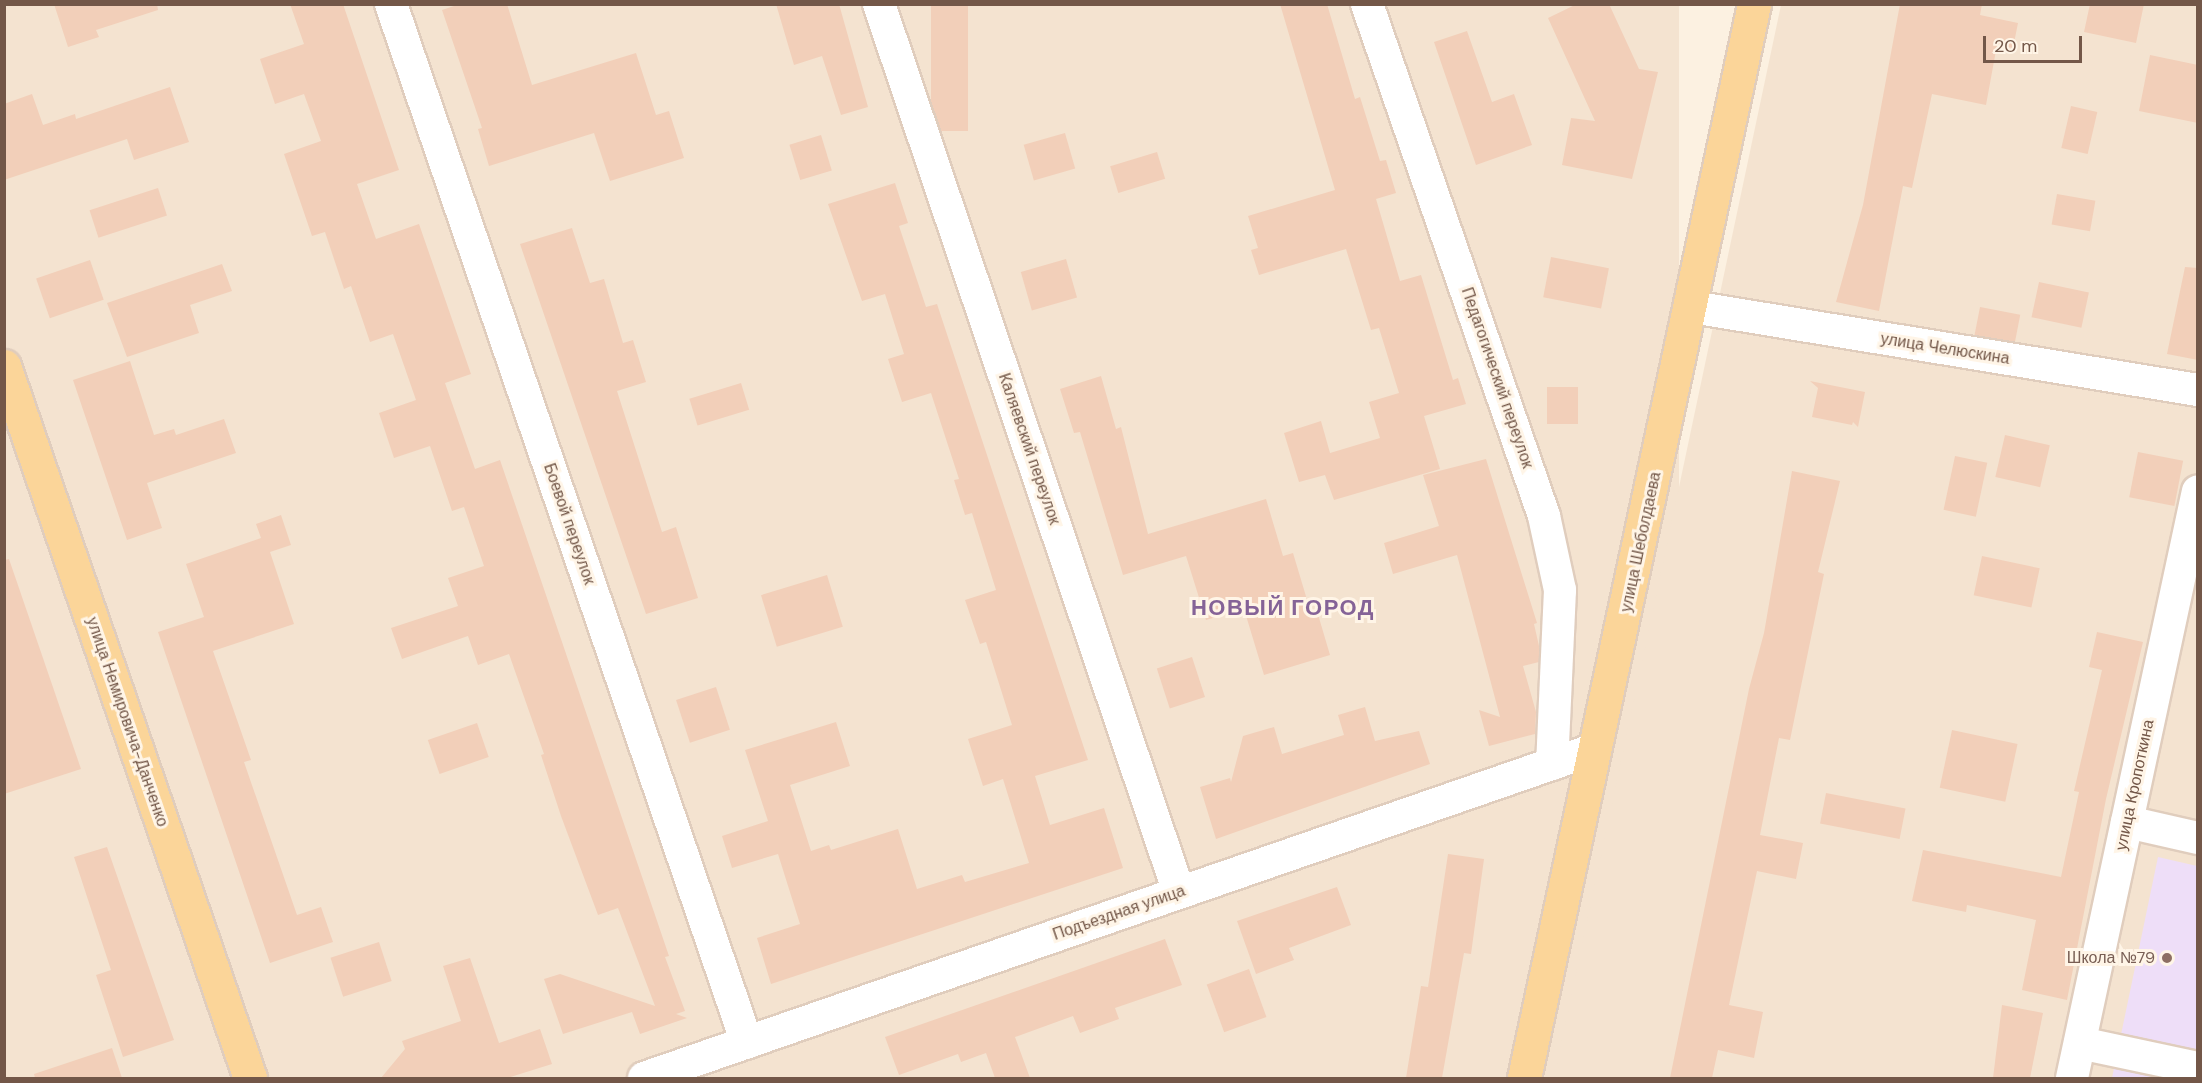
<!DOCTYPE html>
<html>
<head>
<meta charset="utf-8">
<style>
  body { margin:0 }
  #map { position:relative; width:2202px; height:1083px; overflow:hidden; background:#fcf1e1; font-family:"DM Sans",sans-serif }
  div>[style] { position:absolute }
  [style*='--x'] { left:calc(var(--x)*1px); top:calc(var(--y)*1px); width:calc(var(--w)*1px); rotate:calc(var(--a)*1deg) }
  .residential>* { inset:0; background:#f4e3d0; transform-origin:0 0 }
  .education>* { inset:0; background:#eedef8 }
  .building>* { inset:0; background:#f2cfb9; transform-origin:0 0 }
  .roads { filter:drop-shadow(2px 0 #e0cdbd) drop-shadow(-2px 0 #e0cdbd) drop-shadow(0 2px #e0cdbd) drop-shadow(0 -2px #e0cdbd) }
  .minor>* { height:32px; margin:-16px; padding:0 16px; transform-origin:16px; border-radius:16px; background:#fff }
  .major>* { height:33px; margin:-16.5px; padding:0 16.5px; transform-origin:16.5px; border-radius:16.5px; background:#fbd599 }
  .dots>* { width:16px; height:16px; translate:-50% -50%; box-sizing:border-box; border:3px solid #fff5e7; border-radius:50% }
  span { translate:-50% -50%; white-space:nowrap; text-align:center; line-height:1.15; -webkit-text-stroke:6px #fff5e7; paint-order:stroke }
  .street-label { font-size:16px; color:#735748 }
  .education-label { font-size:16px; color:#785e54 }
  .right { translate:-100% -50%; text-align:right }
  .district-label { font-size:22px; color:#856397; font-weight:700; letter-spacing:1.5px }
  .frame { position:absolute; inset:0; border:6px solid #735748; pointer-events:none }
  .scale { position:absolute; left:1983px; top:36px; width:99px; height:27px; box-sizing:border-box; border:3px solid #735748; border-top:0; padding-left:8px; font-size:18px; line-height:21px; white-space:nowrap; color:#735748; -webkit-text-stroke:4px #fff5e7; paint-order:stroke }
</style>
</head>
<body>
<div id="map">
  <div class="residential">
    <div style="left:5px;top:5px;width:1674px;height:1073px"></div>
    <div style="clip-path:polygon(1781px 5px,2197px 5px,2197px 1078px,1554px 1078px)"></div>
  </div>
  <div class="education">
    <div style="clip-path:polygon(2158px 857px,2197px 866px,2197px 1078px,2112px 1078px)"></div>
  </div>
  <div class="building">
    <div style="clip-path:polygon(54px 4px,157px 4px,158px 10px,96px 30px,99px 37px,68px 47px)"></div>
    <div style="clip-path:polygon(290px 4px,343px 4px,399px 170px,357px 184px,376px 239px,419px 224px,471px 374px,445px 383px,475px 469px,500px 460px,669px 956px,665px 957px,685px 1011px,676px 1014px,687px 1018px,640px 1034px,632px 1012px,563px 1034px,544px 979px,560px 974px,655px 1006px,618px 908px,598px 915px,561px 816px,541px 755px,544px 754px,509px 654px,478px 665px,468px 636px,402px 659px,391px 628px,458px 606px,448px 578px,484px 566px,464px 507px,452px 511px,430px 446px,394px 458px,379px 413px,416px 400px,393px 334px,370px 342px,351px 286px,344px 289px,325px 232px,312px 236px,284px 154px,321px 141px,304px 94px,275px 104px,260px 59px,304px 44px)"></div>
    <div style="clip-path:polygon(460px 4px,507px 4px,532px 85px,636px 53px,656px 115px,669px 111px,684px 158px,610px 181px,594px 133px,489px 166px,478px 129px,482px 128px,442px 10px)"></div>
    <div style="clip-path:polygon(776px 4px,839px 4px,868px 107px,841px 115px,822px 56px,794px 65px)"></div>
    <div style="left:931px;top:4px;width:37px;height:127px"></div>
    <div style="clip-path:polygon(1280px 4px,1327px 4px,1355px 99px,1360px 97px,1380px 161px,1386px 160px,1396px 193px,1376px 199px,1400px 281px,1421px 275px,1453px 380px,1458px 378px,1466px 404px,1424px 416px,1440px 469px,1334px 500px,1325px 475px,1299px 482px,1284px 433px,1321px 421px,1330px 453px,1380px 438px,1369px 402px,1399px 393px,1379px 328px,1371px 330px,1346px 249px,1259px 275px,1251px 250px,1258px 248px,1248px 216px,1335px 190px)"></div>
    <div style="clip-path:polygon(1577px 4px,1609px 4px,1639px 69px,1658px 72px,1632px 179px,1562px 165px,1571px 118px,1595px 121px,1548px 18px)"></div>
    <div style="clip-path:polygon(1900px 4px,1982px 4px,1980px 15px,2018px 23px,2013px 48px,1997px 45px,1986px 105px,1932px 94px,1912px 188px,1903px 186px,1879px 311px,1836px 302px,1863px 205px)"></div>
    <div style="clip-path:polygon(2090px 4px,2144px 4px,2136px 43px,2084px 32px)"></div>
    <div style="clip-path:polygon(1467px 31px,1492px 102px,1514px 94px,1532px 145px,1476px 165px,1434px 42px)"></div>
    <div style="clip-path:polygon(2150px 55px,2198px 65px,2198px 123px,2139px 111px)"></div>
    <div style="clip-path:polygon(170px 87px,189px 142px,134px 160px,127px 139px,4px 180px,4px 104px,32px 94px,43px 125px,75px 114px,76px 119px)"></div>
    <div style="left:2071px;top:106px;width:27px;height:43px;rotate:13deg"></div>
    <div style="left:1065px;top:133px;width:37px;height:43px;rotate:74deg"></div>
    <div style="left:821px;top:135px;width:37px;height:33px;rotate:73deg"></div>
    <div style="left:1157px;top:152px;width:28px;height:49px;rotate:73deg"></div>
    <div style="clip-path:polygon(895px 183px,908px 223px,899px 226px,926px 307px,937px 304px,1088px 760px,1035px 776px,1050px 825px,1104px 808px,1123px 868px,771px 984px,757px 938px,800px 924px,778px 854px,732px 868px,722px 836px,768px 821px,745px 750px,836px 722px,850px 766px,790px 785px,811px 851px,829px 845px,831px 850px,898px 829px,917px 889px,962px 875px,965px 882px,1029px 863px,1003px 779px,983px 786px,968px 739px,1012px 725px,986px 642px,980px 644px,965px 600px,996px 590px,972px 513px,965px 515px,954px 480px,959px 479px,931px 393px,902px 402px,888px 359px,904px 354px,885px 294px,862px 301px,828px 204px)"></div>
    <div style="left:158px;top:188px;width:29px;height:72px;rotate:72deg"></div>
    <div style="left:2057px;top:194px;width:39px;height:31px;rotate:10deg"></div>
    <div style="clip-path:polygon(572px 228px,590px 283px,604px 279px,623px 343px,633px 340px,646px 382px,617px 391px,662px 532px,676px 527px,698px 598px,646px 614px,520px 244px)"></div>
    <div style="left:1551px;top:257px;width:59px;height:41px;rotate:11deg"></div>
    <div style="left:1066px;top:259px;width:40px;height:47px;rotate:74deg"></div>
    <div style="left:90px;top:260px;width:42px;height:57px;rotate:71deg"></div>
    <div style="clip-path:polygon(222px 264px,232px 291px,190px 305px,199px 333px,127px 357px,107px 303px)"></div>
    <div style="clip-path:polygon(2185px 267px,2198px 268px,2198px 360px,2167px 354px)"></div>
    <div style="left:2039px;top:282px;width:51px;height:36px;rotate:12deg"></div>
    <div style="left:1980px;top:307px;width:41px;height:29px;rotate:11deg"></div>
    <div style="clip-path:polygon(130px 361px,154px 435px,174px 429px,176px 435px,224px 419px,236px 453px,147px 483px,162px 528px,127px 540px,73px 380px)"></div>
    <div style="clip-path:polygon(1101px 376px,1116px 429px,1121px 427px,1148px 534px,1266px 499px,1283px 556px,1293px 553px,1311px 613px,1317px 611px,1330px 655px,1264px 675px,1244px 609px,1206px 620px,1186px 556px,1123px 575px,1080px 432px,1074px 433px,1060px 389px)"></div>
    <div style="clip-path:polygon(1810px 381px,1865px 392px,1858px 427px,1853px 422px,1852px 425px,1812px 417px,1818px 388px)"></div>
    <div style="left:741px;top:383px;width:28px;height:54px;rotate:73deg"></div>
    <div style="left:1547px;top:387px;width:31px;height:37px"></div>
    <div style="left:2005px;top:435px;width:46px;height:43px;rotate:13deg"></div>
    <div style="left:2138px;top:452px;width:46px;height:46px;rotate:11deg"></div>
    <div style="left:1955px;top:456px;width:33px;height:55px;rotate:12deg"></div>
    <div style="clip-path:polygon(1486px 459px,1537px 623px,1534px 624px,1539px 646px,1539px 662px,1523px 666px,1536px 712px,1535px 734px,1489px 746px,1479px 710px,1500px 717px,1457px 555px,1393px 574px,1384px 543px,1439px 526px,1423px 475px)"></div>
    <div style="clip-path:polygon(1792px 471px,1840px 481px,1818px 572px,1824px 574px,1790px 740px,1779px 738px,1760px 835px,1803px 843px,1796px 879px,1757px 871px,1729px 1005px,1763px 1012px,1754px 1058px,1718px 1050px,1712px 1078px,1670px 1078px,1749px 689px,1764px 633px)"></div>
    <div style="clip-path:polygon(281px 515px,291px 545px,270px 552px,294px 624px,213px 651px,251px 760px,244px 762px,297px 915px,321px 907px,333px 942px,270px 963px,158px 632px,204px 617px,186px 564px,261px 538px,256px 524px)"></div>
    <div style="left:1982px;top:556px;width:59px;height:40px;rotate:12deg"></div>
    <div style="clip-path:polygon(9px 559px,81px 769px,4px 794px,4px 560px)"></div>
    <div style="left:827px;top:575px;width:54px;height:69px;rotate:73deg"></div>
    <div style="clip-path:polygon(2097px 632px,2143px 642px,2106px 799px,2067px 1000px,2022px 990px,2036px 920px,1967px 905px,1966px 912px,1912px 901px,1923px 850px,2061px 877px,2079px 792px,2074px 791px,2102px 670px,2089px 667px)"></div>
    <div style="left:1192px;top:657px;width:42px;height:37px;rotate:72deg"></div>
    <div style="left:716px;top:687px;width:45px;height:42px;rotate:72deg"></div>
    <div style="clip-path:polygon(1365px 707px,1375px 741px,1419px 731px,1430px 764px,1216px 839px,1200px 787px,1230px 778px,1231px 782px,1243px 736px,1274px 727px,1282px 754px,1344px 735px,1338px 715px)"></div>
    <div style="left:477px;top:723px;width:36px;height:52px;rotate:71deg"></div>
    <div style="left:1952px;top:730px;width:67px;height:59px;rotate:12deg"></div>
    <div style="left:1826px;top:793px;width:81px;height:31px;rotate:11deg"></div>
    <div style="clip-path:polygon(107px 847px,174px 1040px,123px 1057px,96px 975px,111px 970px,74px 857px)"></div>
    <div style="clip-path:polygon(1448px 854px,1484px 859px,1471px 954px,1464px 953px,1442px 1078px,1406px 1078px,1421px 986px,1428px 987px)"></div>
    <div style="clip-path:polygon(1337px 887px,1351px 925px,1289px 948px,1294px 960px,1256px 974px,1237px 921px)"></div>
    <div style="clip-path:polygon(1165px 939px,1182px 985px,1115px 1008px,1119px 1019px,1080px 1033px,1073px 1016px,1015px 1037px,1030px 1078px,995px 1078px,986px 1053px,961px 1062px,958px 1054px,899px 1075px,885px 1037px)"></div>
    <div style="left:379px;top:942px;width:41px;height:51px;rotate:72deg"></div>
    <div style="clip-path:polygon(470px 958px,499px 1043px,540px 1029px,552px 1064px,507px 1078px,381px 1078px,405px 1049px,402px 1041px,461px 1021px,443px 966px)"></div>
    <div style="left:1249px;top:969px;width:51px;height:45px;rotate:70deg"></div>
    <div style="clip-path:polygon(2002px 1005px,2043px 1013px,2030px 1078px,1993px 1078px)"></div>
    <div style="clip-path:polygon(112px 1048px,122px 1078px,35px 1078px,34px 1074px)"></div>
  </div>
  <div class="roads">
    <div class="minor">
      <div style="--x:391;--y:4;--w:1098;--a:71.09"></div>
      <div style="--x:879;--y:4;--w:938;--a:71.35"></div>
      <div style="--x:1367;--y:4;--w:542;--a:70.93"></div>
      <div style="--x:1544;--y:516;--w:76;--a:77.8"></div>
      <div style="--x:1560;--y:590;--w:174;--a:92.6"></div>
      <div style="--x:1692;--y:307;--w:513;--a:9.32"></div>
      <div style="--x:2127;--y:822;--w:73;--a:12.7"></div>
      <div style="--x:2080;--y:1043;--w:121;--a:12"></div>
      <div style="--x:644;--y:1078;--w:1006;--a:-19.08"></div>
      <div style="--x:2072;--y:1078;--w:600;--a:-77.89"></div>
    </div>
    <div class="major">
      <div style="--x:4;--y:366;--w:753;--a:70.94"></div>
      <div style="--x:1524;--y:1078;--w:1098;--a:-77.91"></div>
    </div>
  </div>
  <div class="dots">
    <div style="left:2167px;top:958px;background:#8d6e63"></div>
  </div>
  <div class="street-label">
    <span style="left:1945px;top:349px;rotate:9deg">улица Челюскина</span>
    <span style="left:1497px;top:378px;rotate:71deg">Педагогический переулок</span>
    <span style="left:1029px;top:449px;rotate:71deg">Каляевский переулок</span>
    <span style="left:569px;top:524px;rotate:71deg">Боевой переулок</span>
    <span style="left:1641px;top:542px;rotate:-78deg">улица Шеболдаева</span>
    <span style="left:127px;top:722px;rotate:71deg">улица Немировича-Данченко</span>
    <span style="left:2135px;top:785px;rotate:-78deg">улица Кропоткина</span>
    <span style="left:1119px;top:913px;rotate:-19deg">Подъездная улица</span>
  </div>
  <div class="education-label">
    <span class="right" style="left:2155px;top:958px">Школа №79</span>
  </div>
  <div class="district-label">
    <span style="left:1283px;top:608px">НОВЫЙ ГОРОД</span>
  </div>
  <div class="frame"></div>
  <div class="scale">20 m</div>
</div>
</body>
</html>
